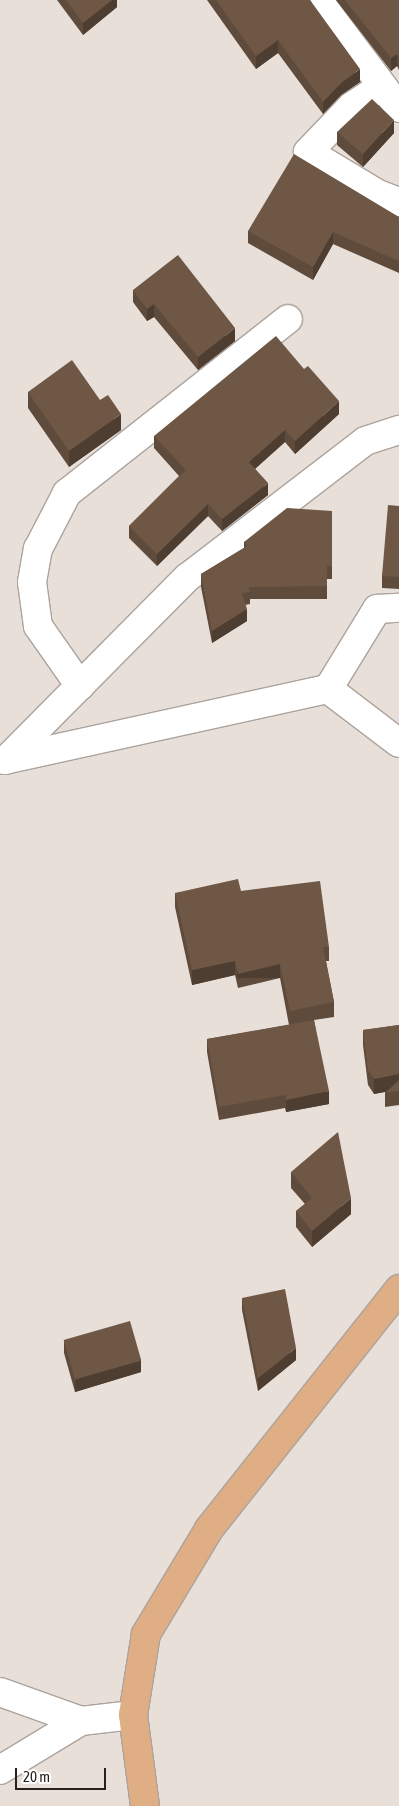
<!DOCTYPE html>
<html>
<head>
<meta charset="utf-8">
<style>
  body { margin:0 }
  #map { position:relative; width:399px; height:1806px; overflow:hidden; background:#e8dfd9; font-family:"Asap Condensed",sans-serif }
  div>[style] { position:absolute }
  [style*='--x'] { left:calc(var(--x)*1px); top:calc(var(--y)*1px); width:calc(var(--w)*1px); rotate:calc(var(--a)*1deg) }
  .roads { filter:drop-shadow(1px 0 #aca39d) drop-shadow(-1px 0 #aca39d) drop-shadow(0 1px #aca39d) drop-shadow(0 -1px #aca39d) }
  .minor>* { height:28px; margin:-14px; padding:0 14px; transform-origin:14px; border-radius:14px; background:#fff }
  .major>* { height:28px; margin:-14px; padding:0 14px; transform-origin:14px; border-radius:14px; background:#e0ae85 }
  .wall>* { inset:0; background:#5f4b3c }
  .shaded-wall>* { inset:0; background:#4e3d31; transform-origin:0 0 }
  .building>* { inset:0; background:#6f5746; transform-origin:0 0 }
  span { translate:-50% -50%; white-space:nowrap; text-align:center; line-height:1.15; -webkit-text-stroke:5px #fff; paint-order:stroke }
  .scale { position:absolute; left:15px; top:1768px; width:91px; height:22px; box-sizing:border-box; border:2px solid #24211e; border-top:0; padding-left:6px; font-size:15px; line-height:18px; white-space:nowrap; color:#24211e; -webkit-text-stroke:4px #fff; paint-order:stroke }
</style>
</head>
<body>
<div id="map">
  <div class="roads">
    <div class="minor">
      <div style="--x:318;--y:0;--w:135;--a:53.1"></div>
      <div style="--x:382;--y:86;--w:36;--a:146"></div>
      <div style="--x:352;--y:106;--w:64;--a:133.7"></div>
      <div style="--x:308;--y:152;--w:82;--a:31"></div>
      <div style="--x:378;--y:194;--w:22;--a:21"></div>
      <div style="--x:80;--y:686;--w:73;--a:-125"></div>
      <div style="--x:38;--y:626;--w:44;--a:-97.8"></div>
      <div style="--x:32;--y:582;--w:34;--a:-80"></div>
      <div style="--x:38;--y:549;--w:63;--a:-62.6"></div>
      <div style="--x:67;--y:493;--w:281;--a:-38.2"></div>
      <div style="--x:328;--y:689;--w:94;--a:-58.5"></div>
      <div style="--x:377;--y:609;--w:22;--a:-3"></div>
      <div style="--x:4;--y:760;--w:332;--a:-12.4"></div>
      <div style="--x:328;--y:689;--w:89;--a:37.3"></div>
      <div style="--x:6;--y:760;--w:258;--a:-45.2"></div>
      <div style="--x:188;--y:577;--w:223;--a:-37.5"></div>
      <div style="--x:365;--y:441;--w:36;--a:-18"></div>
      <div style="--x:0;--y:1692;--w:86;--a:19.7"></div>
      <div style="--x:81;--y:1721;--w:52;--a:-6.6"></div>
      <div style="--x:0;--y:1770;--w:95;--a:-31.2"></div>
    </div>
    <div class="major">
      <div style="--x:145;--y:1806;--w:92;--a:-97.5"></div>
      <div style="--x:133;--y:1715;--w:82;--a:-80.9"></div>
      <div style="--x:146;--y:1634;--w:122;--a:-59"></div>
      <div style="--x:209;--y:1529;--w:306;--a:-51.6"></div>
    </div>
  </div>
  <div class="wall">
    <div style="clip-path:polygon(57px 0,117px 0,117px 7px,83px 35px)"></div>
    <div style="clip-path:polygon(207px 0,310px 0,360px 82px,341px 95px,323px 114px,278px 53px,256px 69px)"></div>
    <div style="clip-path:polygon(336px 0,399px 0,399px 70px,397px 66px,391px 71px)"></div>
    <div style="clip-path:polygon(337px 132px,394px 133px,363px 167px,337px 145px)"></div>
    <div style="clip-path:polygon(399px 217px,399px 273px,333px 244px,313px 280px,248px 243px,248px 231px)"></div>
    <div style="clip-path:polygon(133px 290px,235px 341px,198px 370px,154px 317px,147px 321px,133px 302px)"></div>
    <div style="clip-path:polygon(28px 392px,100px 400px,121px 430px,69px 467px,28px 408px)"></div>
    <div style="clip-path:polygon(339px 414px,295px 454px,285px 442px,255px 469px,268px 495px,222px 531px,208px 516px,157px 566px,129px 538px,129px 526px,179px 476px,154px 448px,154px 436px)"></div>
    <div style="clip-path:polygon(399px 506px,399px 589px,382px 588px,382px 576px)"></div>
    <div style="clip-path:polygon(332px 511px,332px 579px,327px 579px,327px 599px,250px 599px,250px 604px,245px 605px,247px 621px,212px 643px,201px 587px,201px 574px,244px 548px,244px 542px)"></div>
    <div style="clip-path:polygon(241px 891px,329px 947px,329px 961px,326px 961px,334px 1002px,334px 1017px,314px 1020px,329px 1104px,286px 1112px,285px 1108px,219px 1120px,207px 1052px,207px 1039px,289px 1025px,280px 978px,238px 988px,235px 975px,192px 985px,175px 907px,175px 893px)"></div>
    <div style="clip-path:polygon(399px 1025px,399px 1105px,385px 1107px,385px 1092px,374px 1094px,368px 1085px,363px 1045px,363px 1030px)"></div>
    <div style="clip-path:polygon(291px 1172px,351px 1214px,312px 1247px,296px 1227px,296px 1211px,305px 1204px,291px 1188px)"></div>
    <div style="clip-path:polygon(242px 1298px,296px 1360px,258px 1391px,242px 1310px)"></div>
    <div style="clip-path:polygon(64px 1341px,141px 1372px,75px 1392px,64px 1353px)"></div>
  </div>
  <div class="shaded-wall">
    <div style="clip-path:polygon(112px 0,117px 0,117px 7px,83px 35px,83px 23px)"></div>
    <div style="clip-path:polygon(278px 40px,278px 53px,256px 69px,256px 56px)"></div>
    <div style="clip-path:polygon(397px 54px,397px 66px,391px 71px,391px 58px)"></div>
    <div style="clip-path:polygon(360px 69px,360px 82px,341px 95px,323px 114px,323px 102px,341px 83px)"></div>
    <div style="clip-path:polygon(394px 120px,394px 133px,363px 167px,363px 154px)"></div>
    <div style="clip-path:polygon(333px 232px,333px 244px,313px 280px,313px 267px)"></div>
    <div style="clip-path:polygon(154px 304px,154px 317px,147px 321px,147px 309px)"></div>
    <div style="clip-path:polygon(235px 328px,235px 341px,198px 370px,198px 357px)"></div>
    <div style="clip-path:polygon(339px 401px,339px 414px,295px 454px,295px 441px)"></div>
    <div style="clip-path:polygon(121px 414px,121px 430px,69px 467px,69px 451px)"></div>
    <div style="clip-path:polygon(285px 430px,285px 442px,249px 474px,249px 462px)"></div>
    <div style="clip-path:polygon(268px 483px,268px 495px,222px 531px,222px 519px)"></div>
    <div style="clip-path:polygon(208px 504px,208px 516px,157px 566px,157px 554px)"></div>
    <div style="clip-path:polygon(247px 609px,247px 621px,212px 643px,212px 631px)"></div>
    <div style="clip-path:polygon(235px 961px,235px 975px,192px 985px,192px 970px)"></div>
    <div style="left:280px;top:964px;width:14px;height:43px;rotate:90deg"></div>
    <div style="clip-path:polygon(399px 1074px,399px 1089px,374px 1094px,374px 1079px)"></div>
    <div style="clip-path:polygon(329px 1091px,329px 1104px,286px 1112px,286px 1100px)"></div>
    <div style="clip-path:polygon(351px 1198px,351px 1214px,312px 1247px,312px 1231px)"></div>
    <div style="clip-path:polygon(296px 1348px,296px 1360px,258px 1391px,258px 1378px)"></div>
    <div style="clip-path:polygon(141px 1360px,141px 1372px,75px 1392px,75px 1379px)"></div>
  </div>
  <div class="building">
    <div style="clip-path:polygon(66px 0,112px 0,83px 23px)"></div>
    <div style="clip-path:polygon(216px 0,310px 0,360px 69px,341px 83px,323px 102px,278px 40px,256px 56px)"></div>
    <div style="clip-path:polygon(345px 0,399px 0,399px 57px,397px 54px,391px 58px)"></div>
    <div style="clip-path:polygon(372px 99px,394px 120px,363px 154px,337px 132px)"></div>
    <div style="clip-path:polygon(294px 154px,399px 217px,399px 261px,333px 232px,313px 267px,248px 231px)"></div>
    <div style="clip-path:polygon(178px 255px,235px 328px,198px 357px,154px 304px,147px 309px,133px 290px)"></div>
    <div style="clip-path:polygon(276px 336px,304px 369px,308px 366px,339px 401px,295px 441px,285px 430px,249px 462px,268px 483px,222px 519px,208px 504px,157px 554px,129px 526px,186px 470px,154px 436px)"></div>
    <div style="clip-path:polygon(72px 360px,100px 400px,108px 395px,121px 414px,69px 451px,28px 392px)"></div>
    <div style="clip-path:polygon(388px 505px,399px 506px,399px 577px,382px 576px)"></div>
    <div style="clip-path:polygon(287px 508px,332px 511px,332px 566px,327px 566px,327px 586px,248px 587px,250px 592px,242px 593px,247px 609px,212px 631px,201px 574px,247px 546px,244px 542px)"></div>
    <div style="clip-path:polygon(238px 879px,241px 891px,320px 881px,329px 947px,323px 947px,334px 1002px,290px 1011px,280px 964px,238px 974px,235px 961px,192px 970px,175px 893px)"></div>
    <div style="clip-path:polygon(314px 1020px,329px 1091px,286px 1100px,285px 1095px,219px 1107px,207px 1039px)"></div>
    <div style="clip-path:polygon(399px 1025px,399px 1074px,374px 1079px,368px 1070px,363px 1030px)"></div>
    <div style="clip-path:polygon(399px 1080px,399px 1091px,385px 1093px)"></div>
    <div style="clip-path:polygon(338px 1132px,351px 1198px,312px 1231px,296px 1211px,312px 1198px,291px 1172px)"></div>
    <div style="clip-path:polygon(285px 1289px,296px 1348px,258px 1378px,242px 1298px)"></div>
    <div style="left:130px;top:1321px;width:41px;height:69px;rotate:74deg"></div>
  </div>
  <div class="scale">20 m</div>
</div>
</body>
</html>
